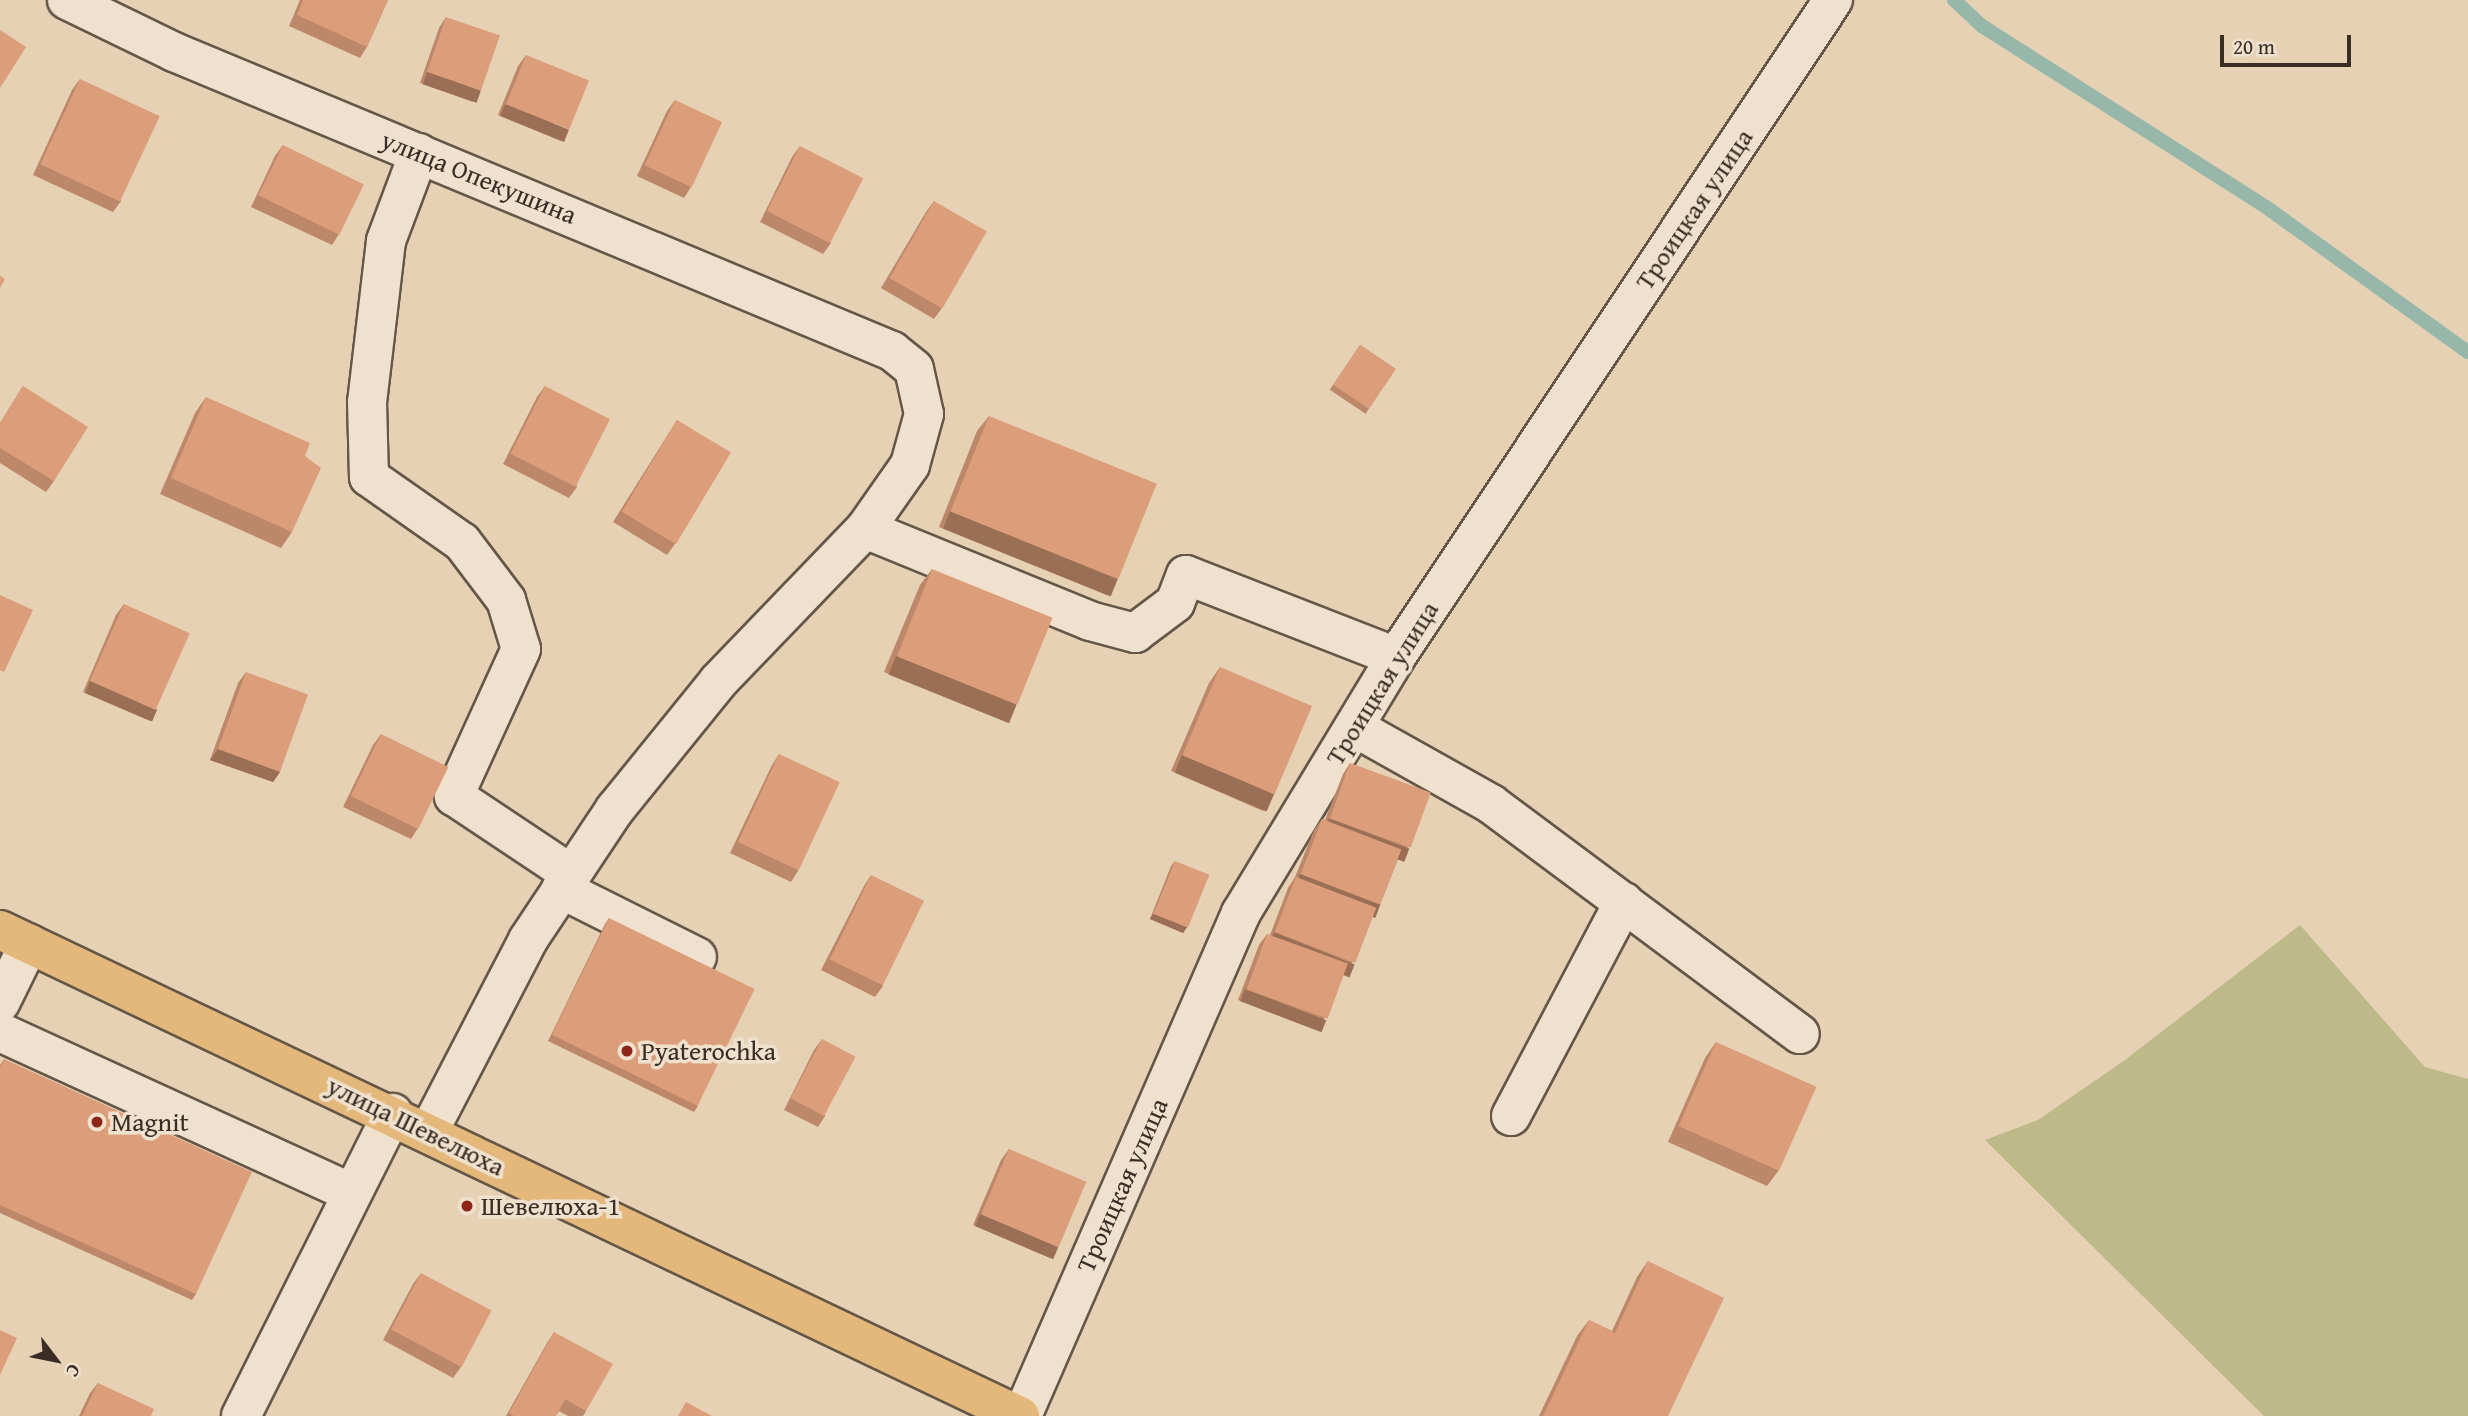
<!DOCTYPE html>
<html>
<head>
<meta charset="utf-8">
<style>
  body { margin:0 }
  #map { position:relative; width:2468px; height:1416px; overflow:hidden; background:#e6d1b4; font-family:"Gentium Book Plus",serif }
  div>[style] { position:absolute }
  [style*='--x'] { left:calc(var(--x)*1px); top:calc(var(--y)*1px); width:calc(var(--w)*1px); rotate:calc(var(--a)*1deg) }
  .green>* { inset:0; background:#bdb988 }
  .stream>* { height:14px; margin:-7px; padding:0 7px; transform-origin:7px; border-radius:7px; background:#96b7aa }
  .roads { filter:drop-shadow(2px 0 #655748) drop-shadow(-2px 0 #655748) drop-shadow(0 2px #655748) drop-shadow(0 -2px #655748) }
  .minor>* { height:38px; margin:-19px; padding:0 19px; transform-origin:19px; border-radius:19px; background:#efe1ce }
  .major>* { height:38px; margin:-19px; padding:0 19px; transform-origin:19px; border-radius:19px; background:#e3b87a }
  .wall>* { inset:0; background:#bd8869; transform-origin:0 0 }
  .shaded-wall>* { inset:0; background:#9a6f55; transform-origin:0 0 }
  .building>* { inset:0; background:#dc9e7a; transform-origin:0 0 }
  .dots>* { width:19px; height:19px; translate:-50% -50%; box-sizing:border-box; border:4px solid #efe1ce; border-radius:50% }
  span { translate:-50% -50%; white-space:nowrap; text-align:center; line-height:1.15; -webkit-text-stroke:7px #efe1ce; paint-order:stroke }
  .street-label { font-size:26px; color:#3a2e24 }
  .poi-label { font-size:26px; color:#3a2e24 }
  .left { translate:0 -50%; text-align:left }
  .north { position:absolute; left:21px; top:1325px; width:70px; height:70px; -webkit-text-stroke:5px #efe1ce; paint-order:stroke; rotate:122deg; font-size:19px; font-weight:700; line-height:28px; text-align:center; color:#3a2e24 }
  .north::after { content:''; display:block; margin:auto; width:24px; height:32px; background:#3a2e24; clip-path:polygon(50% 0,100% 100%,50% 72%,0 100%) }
  .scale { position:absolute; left:2220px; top:35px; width:131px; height:32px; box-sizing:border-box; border:4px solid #3a2e24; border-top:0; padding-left:9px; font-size:21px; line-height:24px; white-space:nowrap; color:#3a2e24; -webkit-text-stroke:5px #efe1ce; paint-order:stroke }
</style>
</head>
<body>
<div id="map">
  <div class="green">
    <div style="clip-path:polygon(2300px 925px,2425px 1067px,2468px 1079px,2468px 1416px,2264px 1416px,1985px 1140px,2038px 1120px,2125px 1060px)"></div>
  </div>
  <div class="stream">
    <div style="--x:1954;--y:0;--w:38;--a:43"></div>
    <div style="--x:1982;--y:26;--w:337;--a:32.5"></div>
    <div style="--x:2266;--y:207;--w:249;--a:35.7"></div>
  </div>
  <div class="roads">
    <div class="minor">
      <div style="--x:67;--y:0;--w:119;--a:25.9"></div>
      <div style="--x:174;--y:52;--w:778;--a:22.61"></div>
      <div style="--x:892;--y:351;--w:28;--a:39"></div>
      <div style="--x:914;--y:369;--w:46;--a:77.5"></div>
      <div style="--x:924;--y:414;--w:53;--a:105.4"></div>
      <div style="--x:910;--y:465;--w:78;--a:125.1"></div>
      <div style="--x:865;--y:529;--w:212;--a:133.9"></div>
      <div style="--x:718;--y:682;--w:164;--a:129"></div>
      <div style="--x:615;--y:809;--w:157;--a:123.6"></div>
      <div style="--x:528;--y:940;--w:215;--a:117.4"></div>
      <div style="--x:419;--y:153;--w:94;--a:110.6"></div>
      <div style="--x:386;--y:241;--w:162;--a:96.7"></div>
      <div style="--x:367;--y:402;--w:75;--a:88.5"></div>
      <div style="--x:369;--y:477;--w:113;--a:35"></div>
      <div style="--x:462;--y:542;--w:73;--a:52.8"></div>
      <div style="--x:506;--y:600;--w:51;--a:73"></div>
      <div style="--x:521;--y:649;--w:162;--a:114.5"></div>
      <div style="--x:454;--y:796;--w:141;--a:33.7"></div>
      <div style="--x:865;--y:529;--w:243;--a:22.2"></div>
      <div style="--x:1090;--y:621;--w:47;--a:14.9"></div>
      <div style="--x:1135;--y:633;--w:50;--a:-36.9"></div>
      <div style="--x:1175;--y:603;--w:30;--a:-69"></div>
      <div style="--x:1186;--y:575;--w:225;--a:21.3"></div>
      <div style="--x:1354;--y:727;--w:157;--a:29.3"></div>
      <div style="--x:1491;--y:804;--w:385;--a:36.7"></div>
      <div style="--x:561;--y:889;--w:152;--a:26.6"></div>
      <div style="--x:0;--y:1003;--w:66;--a:-63.8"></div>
      <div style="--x:0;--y:1032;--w:387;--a:24.6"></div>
      <div style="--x:1511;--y:1116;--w:242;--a:-62.2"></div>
      <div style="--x:241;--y:1416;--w:339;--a:-63.4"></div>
      <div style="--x:1022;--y:1416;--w:549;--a:-66.47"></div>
      <div style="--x:1241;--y:913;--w:299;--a:-58.8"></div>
      <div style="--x:1396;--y:657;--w:789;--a:-56.37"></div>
    </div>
    <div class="major">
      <div style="--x:0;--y:930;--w:1130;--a:25.48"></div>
    </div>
  </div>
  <div class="wall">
    <div style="clip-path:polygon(300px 0,388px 0,367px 47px,360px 58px,289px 26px)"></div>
    <div style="clip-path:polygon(446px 17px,473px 102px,420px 83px,439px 28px)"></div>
    <div style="clip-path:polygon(526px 55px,561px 141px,498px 115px,518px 66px)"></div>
    <div style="clip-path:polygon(80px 79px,121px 201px,113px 212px,33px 175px,72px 90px)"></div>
    <div style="clip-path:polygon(675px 100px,691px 187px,684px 198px,637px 176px,667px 111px)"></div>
    <div style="clip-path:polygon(283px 145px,339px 234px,332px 245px,251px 207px,275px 156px)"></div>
    <div style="clip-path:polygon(800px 146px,831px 243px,823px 254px,760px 222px,792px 157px)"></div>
    <div style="clip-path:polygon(934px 201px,942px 308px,934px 319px,881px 288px,926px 212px)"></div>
    <div style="left:1360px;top:345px;width:43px;height:54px;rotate:34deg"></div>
    <div style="clip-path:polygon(23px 386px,54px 481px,46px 492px,0 463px,0 423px)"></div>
    <div style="clip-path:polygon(545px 386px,577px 487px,569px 498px,503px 464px,537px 397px)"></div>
    <div style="clip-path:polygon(206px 397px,292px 532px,281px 548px,160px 494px,195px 413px)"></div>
    <div style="clip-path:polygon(989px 416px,1118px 579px,1107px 595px,939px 527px,977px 431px)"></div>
    <div style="clip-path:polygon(677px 420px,675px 544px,667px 555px,613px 522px)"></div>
    <div style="clip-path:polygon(932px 569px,1016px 705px,1005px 721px,884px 672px,920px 585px)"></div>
    <div style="clip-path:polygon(124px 604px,150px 721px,83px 692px,116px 615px)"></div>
    <div style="clip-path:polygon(1220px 667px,1274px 795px,1263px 811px,1171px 771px,1209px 683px)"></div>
    <div style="clip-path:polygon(246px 672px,280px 772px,273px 782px,210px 760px,238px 683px)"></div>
    <div style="clip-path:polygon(381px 734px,418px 828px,411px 839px,343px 807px,373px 745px)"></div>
    <div style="clip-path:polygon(779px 754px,798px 871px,791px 882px,730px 853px,772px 765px)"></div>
    <div style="clip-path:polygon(1350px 763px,1409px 849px,1402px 860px,1398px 859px,1380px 905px,1373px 915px,1347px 975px,1344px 973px,1319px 1031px,1238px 1000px,1259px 945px,1267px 934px,1270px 935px,1288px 888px,1295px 877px,1314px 830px,1322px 819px,1325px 820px,1343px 774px)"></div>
    <div style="clip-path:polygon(1175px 861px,1187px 927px,1183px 933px,1150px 919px,1171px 866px)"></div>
    <div style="clip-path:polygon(871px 875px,883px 986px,875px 997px,821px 970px,864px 886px)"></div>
    <div style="clip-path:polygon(609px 918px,698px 1106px,694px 1112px,548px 1041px,605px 924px)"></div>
    <div style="clip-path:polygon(822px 1039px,825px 1116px,818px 1127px,784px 1110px,814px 1050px)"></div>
    <div style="clip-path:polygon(1716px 1042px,1779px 1170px,1767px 1186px,1668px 1142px,1705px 1058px)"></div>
    <div style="clip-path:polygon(4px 1059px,196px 1294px,192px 1300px,0 1213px,0 1065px)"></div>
    <div style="clip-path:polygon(1009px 1149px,1058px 1247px,1050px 1258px,973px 1225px,1001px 1160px)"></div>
    <div style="clip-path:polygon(1648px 1261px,1668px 1416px,1539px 1416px,1577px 1336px,1589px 1320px,1612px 1331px,1637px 1277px)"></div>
    <div style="clip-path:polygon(421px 1273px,461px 1367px,453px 1378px,383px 1340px,413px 1284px)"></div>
    <div style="clip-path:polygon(554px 1332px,586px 1411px,583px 1416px,568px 1416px,559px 1411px,556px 1416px,506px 1416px,547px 1343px)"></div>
    <div style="clip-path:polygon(98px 1383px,151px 1416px,79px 1416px,90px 1393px)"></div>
  </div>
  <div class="shaded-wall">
    <div style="left:427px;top:72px;width:57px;height:13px;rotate:19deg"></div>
    <div style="left:505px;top:104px;width:69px;height:13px;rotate:22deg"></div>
    <div style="left:950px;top:511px;width:181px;height:19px;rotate:22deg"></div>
    <div style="left:896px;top:656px;width:130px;height:20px;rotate:22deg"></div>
    <div style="left:90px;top:681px;width:73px;height:13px;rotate:23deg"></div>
    <div style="clip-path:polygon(218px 749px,280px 772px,273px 782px,210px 760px)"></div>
    <div style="left:1182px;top:755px;width:100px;height:19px;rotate:23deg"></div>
    <div style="left:1329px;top:818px;width:86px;height:14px;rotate:21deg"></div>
    <div style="left:1300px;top:874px;width:86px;height:14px;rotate:21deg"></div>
    <div style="clip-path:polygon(1153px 914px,1187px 927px,1183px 933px,1150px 919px)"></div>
    <div style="left:1274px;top:932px;width:87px;height:14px;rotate:22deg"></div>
    <div style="left:1245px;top:989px;width:87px;height:13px;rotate:21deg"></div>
    <div style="left:980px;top:1214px;width:85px;height:13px;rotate:23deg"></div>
  </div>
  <div class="building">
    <div style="clip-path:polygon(303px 0,388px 0,367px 47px,297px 15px)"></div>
    <div style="left:446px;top:17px;width:57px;height:58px;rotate:19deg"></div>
    <div style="clip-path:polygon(0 30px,26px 47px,0 88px)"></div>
    <div style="left:526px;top:55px;width:68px;height:53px;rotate:22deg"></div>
    <div style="left:80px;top:79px;width:88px;height:94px;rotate:25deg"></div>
    <div style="left:675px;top:100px;width:52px;height:72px;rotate:25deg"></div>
    <div style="left:283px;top:145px;width:90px;height:56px;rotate:26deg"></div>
    <div style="left:800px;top:146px;width:71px;height:73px;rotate:27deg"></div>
    <div style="left:934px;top:201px;width:61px;height:89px;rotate:30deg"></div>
    <div style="clip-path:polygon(0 276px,5px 279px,0 288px)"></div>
    <div style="left:1360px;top:345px;width:43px;height:48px;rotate:34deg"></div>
    <div style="clip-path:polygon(23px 386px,88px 427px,54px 481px,0 448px,0 424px)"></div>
    <div style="left:545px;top:386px;width:73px;height:76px;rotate:27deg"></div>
    <div style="clip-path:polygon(206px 397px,310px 443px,305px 456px,321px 468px,292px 532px,171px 478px)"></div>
    <div style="left:989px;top:416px;width:181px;height:103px;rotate:22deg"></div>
    <div style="left:677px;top:420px;width:63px;height:107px;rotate:31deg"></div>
    <div style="left:932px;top:569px;width:130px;height:94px;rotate:22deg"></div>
    <div style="clip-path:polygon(0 595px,33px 610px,4px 672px,0 670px)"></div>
    <div style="left:124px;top:604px;width:72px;height:84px;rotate:24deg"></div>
    <div style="left:1220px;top:667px;width:100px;height:96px;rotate:23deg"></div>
    <div style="left:246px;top:672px;width:66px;height:82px;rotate:20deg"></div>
    <div style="left:381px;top:734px;width:75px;height:69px;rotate:26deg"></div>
    <div style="left:779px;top:754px;width:67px;height:97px;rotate:25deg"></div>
    <div style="left:1350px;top:763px;width:86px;height:59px;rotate:20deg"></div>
    <div style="left:1322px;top:819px;width:85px;height:59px;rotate:21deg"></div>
    <div style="left:1175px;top:861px;width:37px;height:57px;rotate:22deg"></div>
    <div style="left:871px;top:875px;width:59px;height:94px;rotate:26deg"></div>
    <div style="left:1296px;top:877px;width:86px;height:59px;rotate:21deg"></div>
    <div style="left:609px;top:918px;width:162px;height:130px;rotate:26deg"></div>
    <div style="left:1267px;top:934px;width:86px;height:59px;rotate:20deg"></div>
    <div style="left:822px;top:1039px;width:38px;height:67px;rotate:28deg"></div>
    <div style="left:1716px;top:1042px;width:110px;height:92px;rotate:24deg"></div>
    <div style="clip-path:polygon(4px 1059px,252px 1172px,196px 1294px,0 1205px,0 1068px)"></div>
    <div style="left:1009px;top:1149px;width:84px;height:71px;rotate:23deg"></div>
    <div style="clip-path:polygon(1648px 1261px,1724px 1298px,1668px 1416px,1543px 1416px,1589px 1320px,1615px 1333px)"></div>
    <div style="left:421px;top:1273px;width:80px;height:64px;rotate:28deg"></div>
    <div style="clip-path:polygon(0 1330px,17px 1338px,0 1375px)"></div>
    <div style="clip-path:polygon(554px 1332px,613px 1364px,586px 1411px,565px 1399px,556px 1416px,514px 1416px,509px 1413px)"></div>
    <div style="clip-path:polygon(98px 1383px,154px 1409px,151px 1416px,82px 1416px)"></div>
    <div style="clip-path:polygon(686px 1402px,712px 1416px,678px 1416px)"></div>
  </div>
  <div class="dots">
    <div style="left:627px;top:1051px;background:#8f2418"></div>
    <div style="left:97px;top:1122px;background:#8f2418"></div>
    <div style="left:467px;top:1206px;background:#8f2418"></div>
  </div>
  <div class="street-label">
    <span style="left:479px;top:177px;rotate:22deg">улица Опекушина</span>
    <span style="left:1694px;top:209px;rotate:-56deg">Троицкая улица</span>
    <span style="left:1382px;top:683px;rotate:-58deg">Троицкая улица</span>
    <span style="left:416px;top:1126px;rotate:26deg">улица Шевелюха</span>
    <span style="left:1122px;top:1185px;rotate:-66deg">Троицкая улица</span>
  </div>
  <div class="poi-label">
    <span class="left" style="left:641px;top:1051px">Pyaterochka</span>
    <span class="left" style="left:111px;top:1122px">Magnit</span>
    <span class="left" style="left:481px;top:1206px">Шевелюха-1</span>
  </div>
  <div class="north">С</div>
  <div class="scale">20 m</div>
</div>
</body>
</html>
